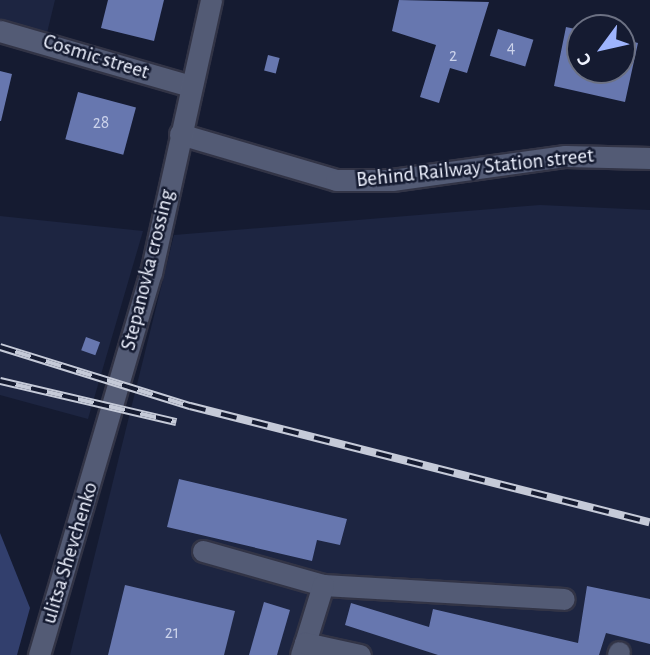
<!DOCTYPE html>
<html>
<head>
<meta charset="utf-8">
<style>
  body { margin:0 }
  #map { position:relative; width:650px; height:655px; overflow:hidden; background:#151b31; font-family:"Alegreya Sans",sans-serif }
  div>[style] { position:absolute }
  [style*='--x'] { left:calc(var(--x)*1px); top:calc(var(--y)*1px); width:calc(var(--w)*1px); rotate:calc(var(--a)*1deg) }
  .built>* { inset:0; background:#1d2541 }
  .green>* { inset:0; background:#323f6d }
  .building>* { inset:0; background:#6777af; transform-origin:0 0 }
  .roads { filter:drop-shadow(2px 0 #323446) drop-shadow(-2px 0 #323446) drop-shadow(0 2px #323446) drop-shadow(0 -2px #323446) }
  .minor>* { height:21px; margin:-10.5px; padding:0 10.5px; transform-origin:10.5px; border-radius:10.5px; background:#535b75 }
  .rail>* { height:8px; margin-top:-4px; transform-origin:0; background:repeating-linear-gradient(90deg,#151b31 0 16px,#c5cad8 0 32px); box-sizing:border-box; border-block:2px solid #c5cad8 }
  span { translate:-50% -50%; white-space:nowrap; text-align:center; line-height:1.15; -webkit-text-stroke:5px #151b31; paint-order:stroke }
  .number-label { font-size:18px; color:#ccd3eb }
  .number-label span { -webkit-text-stroke-width:0 }
  .street-label { font-size:21px; color:#eef2ff }
  .north { position:absolute; left:566px; top:14px; width:70px; height:70px; box-sizing:border-box; background:#151b31; border:2px solid #6c7183; border-radius:50%; rotate:237deg; font-size:19px; font-weight:700; line-height:28px; text-align:center; color:#eef2ff }
  .north::after { content:''; display:block; margin:auto; width:24px; height:32px; background:#9eb4fd; clip-path:polygon(50% 0,100% 100%,50% 72%,0 100%) }
</style>
</head>
<body>
<div id="map">
  <div class="built">
    <div style="clip-path:polygon(0 0,55px 0,47px 33px,0 22px)"></div>
    <div style="clip-path:polygon(540px 205px,650px 210px,650px 655px,70px 655px,174px 235px)"></div>
    <div style="clip-path:polygon(0 216px,143px 231px,88px 419px,0 395px)"></div>
  </div>
  <div class="green">
    <div style="clip-path:polygon(0 533px,30px 608px,17px 655px,0 655px)"></div>
  </div>
  <div class="building">
    <div style="clip-path:polygon(108px 0,164px 0,154px 41px,101px 28px)"></div>
    <div style="clip-path:polygon(399px 0,489px 2px,467px 73px,450px 68px,439px 103px,420px 97px,436px 45px,392px 31px)"></div>
    <div style="clip-path:polygon(566px 27px,580px 30px,580px 70px,622px 70px,622px 39px,638px 43px,625px 102px,554px 86px)"></div>
    <div style="left:498px;top:29px;width:37px;height:28px;rotate:17deg"></div>
    <div style="left:268px;top:55px;width:12px;height:16px;rotate:14deg"></div>
    <div style="clip-path:polygon(0 71px,12px 74px,1px 121px,0 121px)"></div>
    <div style="left:78px;top:92px;width:60px;height:49px;rotate:15deg"></div>
    <div style="left:86px;top:337px;width:15px;height:14px;rotate:20deg"></div>
    <div style="clip-path:polygon(179px 479px,347px 519px,340px 545px,317px 540px,312px 561px,167px 527px)"></div>
    <div style="clip-path:polygon(125px 585px,235px 611px,224px 655px,108px 655px)"></div>
    <div style="clip-path:polygon(587px 586px,650px 599px,650px 644px,606px 633px,599px 655px,438px 655px,345px 625px,351px 603px,429px 627px,433px 609px,578px 643px)"></div>
    <div style="clip-path:polygon(264px 602px,290px 610px,277px 655px,249px 655px)"></div>
  </div>
  <div class="roads">
    <div class="minor">
      <div style="--x:0;--y:31;--w:199;--a:16.1"></div>
      <div style="--x:180;--y:134;--w:163;--a:16.4"></div>
      <div style="--x:336;--y:180;--w:56;--a:0"></div>
      <div style="--x:392;--y:180;--w:175;--a:-7.9"></div>
      <div style="--x:565;--y:156;--w:85;--a:1.3"></div>
      <div style="--x:203;--y:551;--w:125;--a:15.8"></div>
      <div style="--x:323;--y:585;--w:241;--a:3.3"></div>
      <div style="--x:305;--y:643;--w:61;--a:-72.8"></div>
      <div style="--x:39;--y:655;--w:398;--a:-73.7"></div>
      <div style="--x:151;--y:273;--w:280;--a:-77.6"></div>
      <div style="--x:301;--y:655;--w:13;--a:-72"></div>
      <div style="--x:305;--y:643;--w:56;--a:12.3"></div>
      <div style="--x:618;--y:655;--w:3;--a:-72"></div>
    </div>
  </div>
  <div class="rail">
    <div style="--x:0;--y:347;--w:199;--a:17.3"></div>
    <div style="--x:190;--y:406;--w:474;--a:14.2"></div>
    <div style="--x:0;--y:381;--w:181;--a:13.1"></div>
  </div>
  <div class="number-label">
    <span style="left:511px;top:48px">4</span>
    <span style="left:453px;top:56px">2</span>
    <span style="left:101px;top:123px">28</span>
    <span style="left:172px;top:633px">21</span>
  </div>
  <div class="street-label">
    <span style="left:96px;top:57px;rotate:17deg">Cosmic street</span>
    <span style="left:475px;top:168px;rotate:-6deg">Behind Railway Station street</span>
    <span style="left:148px;top:270px;rotate:-76deg">Stepanovka crossing</span>
    <span style="left:70px;top:553px;rotate:-73deg">ulitsa Shevchenko</span>
  </div>
  <div class="north">С</div>
</div>
</body>
</html>
